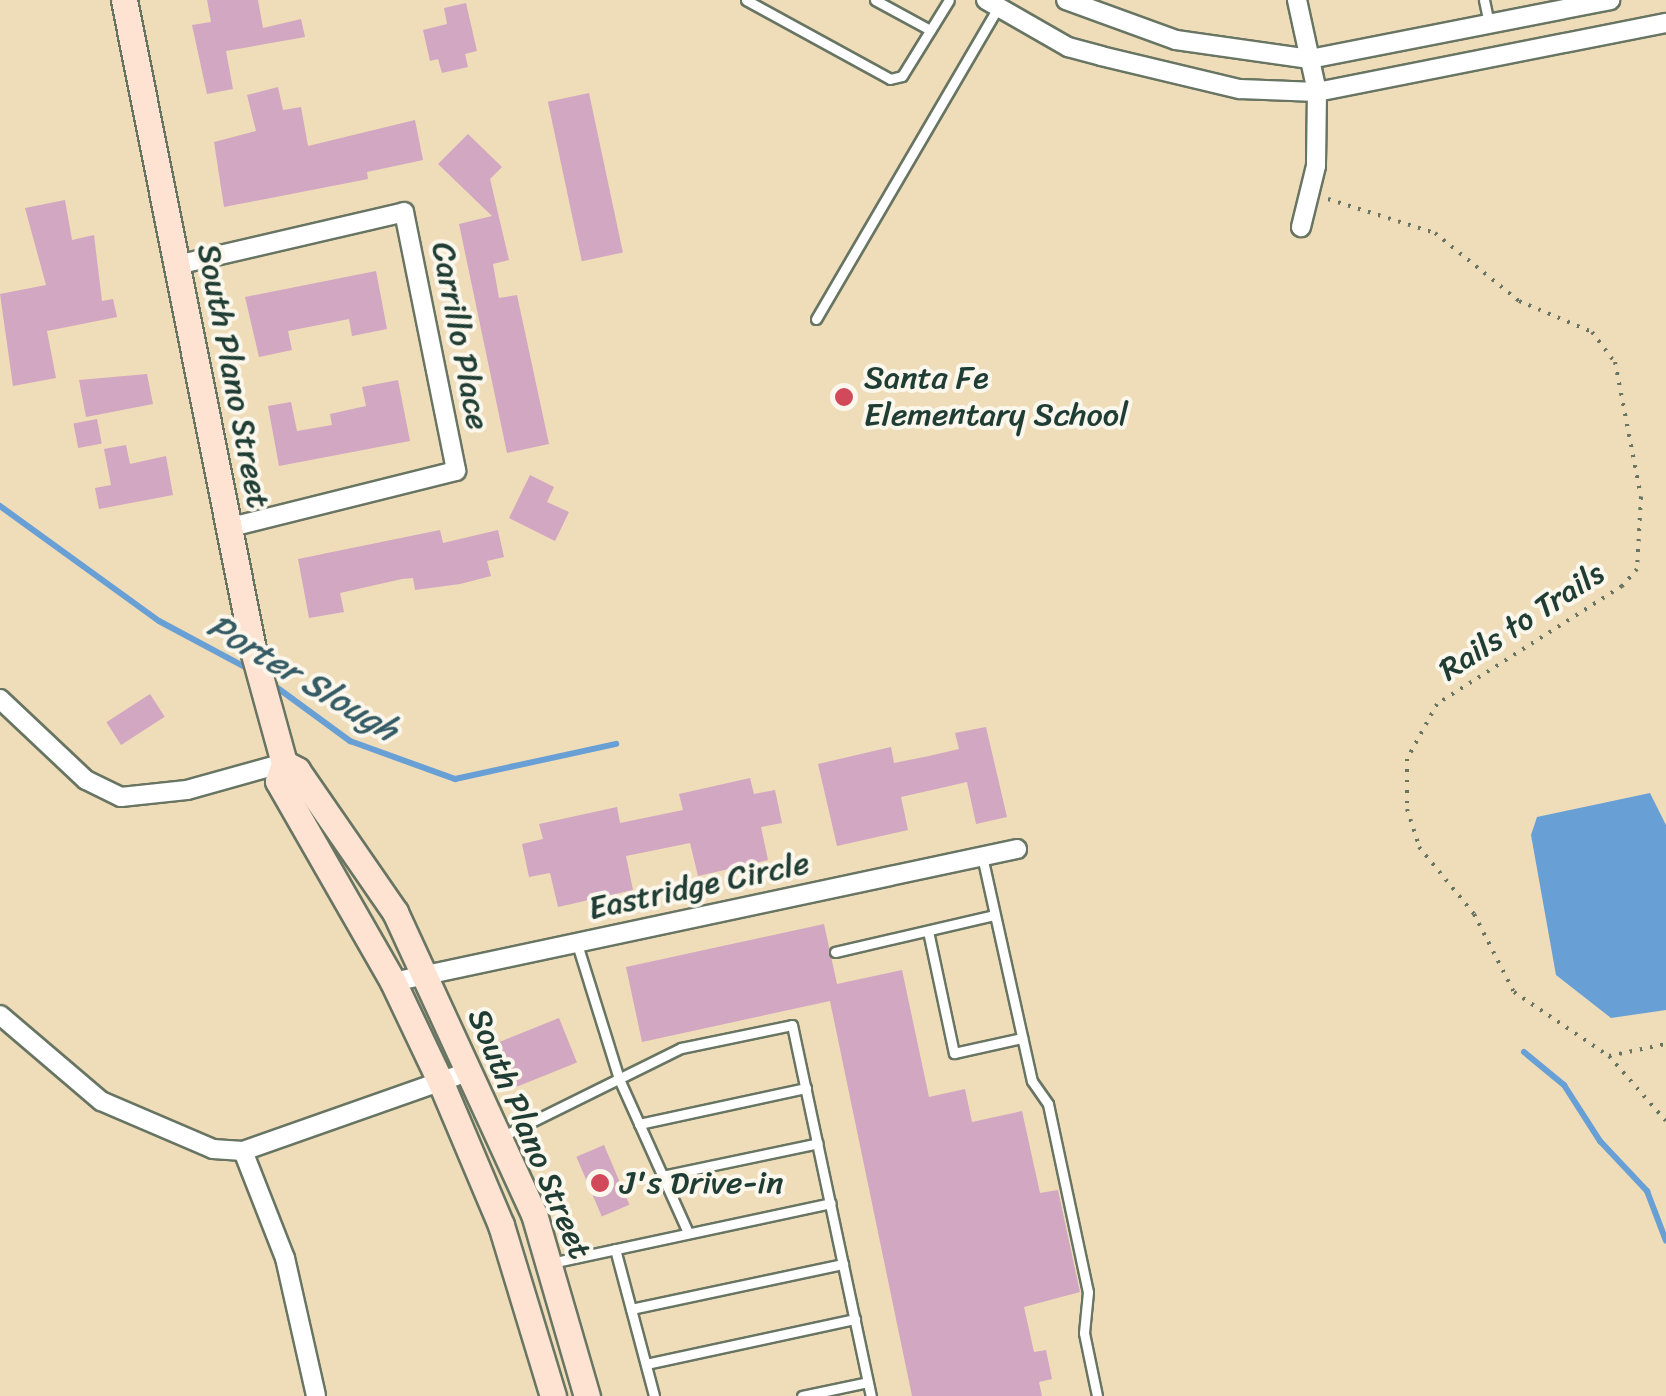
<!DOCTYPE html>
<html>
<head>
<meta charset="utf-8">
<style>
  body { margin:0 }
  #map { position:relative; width:1666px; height:1396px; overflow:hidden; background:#efdcb9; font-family:Sriracha,sans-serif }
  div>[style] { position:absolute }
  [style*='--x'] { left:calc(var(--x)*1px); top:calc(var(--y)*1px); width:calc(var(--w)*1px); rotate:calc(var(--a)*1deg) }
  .water>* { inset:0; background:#68a0d6 }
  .stream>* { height:6px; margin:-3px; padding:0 3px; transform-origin:3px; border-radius:3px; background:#68a0d6 }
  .building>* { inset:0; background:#d2a7c1; transform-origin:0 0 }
  .path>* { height:4px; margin-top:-2px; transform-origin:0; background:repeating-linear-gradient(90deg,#687563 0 2.5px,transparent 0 10.5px) }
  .roads { filter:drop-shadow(2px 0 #687563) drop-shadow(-2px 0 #687563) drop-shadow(0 2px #687563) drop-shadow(0 -2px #687563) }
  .lane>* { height:9px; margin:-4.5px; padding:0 4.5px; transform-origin:4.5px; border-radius:4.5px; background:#fff }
  .street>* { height:18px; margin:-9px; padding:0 9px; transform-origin:9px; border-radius:9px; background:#fff }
  .secondary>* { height:25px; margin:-12.5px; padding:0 12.5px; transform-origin:12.5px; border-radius:12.5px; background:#fee3d2 }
  .dots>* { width:28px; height:28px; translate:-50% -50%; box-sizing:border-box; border:5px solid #fbf7ec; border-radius:50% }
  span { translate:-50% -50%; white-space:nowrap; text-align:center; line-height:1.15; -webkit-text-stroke:8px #fbf7ec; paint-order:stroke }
  .street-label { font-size:32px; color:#1f3d34 }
  .poi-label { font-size:32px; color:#1f3d34 }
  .left { translate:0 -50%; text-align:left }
  .water-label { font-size:35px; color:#355b65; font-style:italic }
</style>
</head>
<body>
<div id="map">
  <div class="water">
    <div style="clip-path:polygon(1650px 793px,1666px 825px,1666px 1010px,1611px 1018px,1556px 975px,1531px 835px,1537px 817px)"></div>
  </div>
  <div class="stream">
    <div style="--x:0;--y:506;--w:196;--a:35.9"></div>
    <div style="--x:159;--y:621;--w:102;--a:28.1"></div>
    <div style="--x:268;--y:681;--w:102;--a:36.2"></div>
    <div style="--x:350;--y:741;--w:112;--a:19.9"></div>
    <div style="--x:455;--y:779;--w:165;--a:-12.3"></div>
    <div style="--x:1524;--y:1052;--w:52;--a:39.5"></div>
    <div style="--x:1564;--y:1085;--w:67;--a:57.3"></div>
    <div style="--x:1600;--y:1141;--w:69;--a:46.8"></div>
    <div style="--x:1647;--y:1191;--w:53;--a:69.2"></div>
  </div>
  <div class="building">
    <div style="clip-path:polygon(207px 0,258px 0,263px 28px,301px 19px,305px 37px,226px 51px,233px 89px,207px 94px,192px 25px,211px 22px)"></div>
    <div style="clip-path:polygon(466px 3px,477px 51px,465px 54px,468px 67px,442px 73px,438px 59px,430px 61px,423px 30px,447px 24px,444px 8px)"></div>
    <div style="clip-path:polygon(278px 87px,283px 110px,301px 107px,308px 146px,415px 120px,423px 160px,367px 172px,368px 179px,224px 207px,214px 142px,256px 131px,247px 95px)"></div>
    <div style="left:589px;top:93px;width:163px;height:42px;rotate:78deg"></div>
    <div style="clip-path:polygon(468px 134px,502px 167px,490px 179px,509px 260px,493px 264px,499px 298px,517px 295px,549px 444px,507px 453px,459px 224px,492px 216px,438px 164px)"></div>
    <div style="clip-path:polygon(65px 200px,72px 240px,94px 235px,102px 301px,113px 299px,117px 317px,47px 331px,56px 378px,13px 386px,0 294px,46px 285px,25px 208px)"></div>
    <div style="clip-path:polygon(376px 271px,387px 329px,352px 336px,349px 319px,288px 331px,292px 350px,259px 357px,245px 297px)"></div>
    <div style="clip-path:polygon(147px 374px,153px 404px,86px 417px,79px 380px)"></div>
    <div style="clip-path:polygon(398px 380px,410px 441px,279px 466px,268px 406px,291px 402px,297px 431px,332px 425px,330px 414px,366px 406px,362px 387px)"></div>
    <div style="left:97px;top:419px;width:25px;height:24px;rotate:79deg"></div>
    <div style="clip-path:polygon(126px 445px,130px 464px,166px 456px,173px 495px,99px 509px,95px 488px,111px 485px,104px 449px)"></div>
    <div style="clip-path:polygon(530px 475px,554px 487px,547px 502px,569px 512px,555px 541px,509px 518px)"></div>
    <div style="clip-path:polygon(440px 530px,443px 543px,498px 530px,504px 557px,487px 561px,491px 576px,460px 584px,415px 590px,413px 578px,402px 579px,340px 593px,344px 612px,309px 618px,298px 559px)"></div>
    <div style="left:150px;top:694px;width:27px;height:52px;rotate:57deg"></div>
    <div style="clip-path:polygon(986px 727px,1007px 817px,976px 824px,967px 782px,901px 797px,908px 830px,837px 846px,818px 764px,891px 747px,894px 763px,929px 756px,959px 749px,955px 733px)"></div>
    <div style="clip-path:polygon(750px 778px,754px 794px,775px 790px,782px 823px,761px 827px,768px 860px,698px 876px,690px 843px,626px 856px,633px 890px,558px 907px,550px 873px,529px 877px,522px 844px,543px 839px,539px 824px,617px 807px,620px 823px,683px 810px,679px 794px)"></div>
    <div style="clip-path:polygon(824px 924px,837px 984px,902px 970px,929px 1097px,965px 1089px,972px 1122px,1022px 1111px,1040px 1193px,1058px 1190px,1080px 1292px,1024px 1307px,1034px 1352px,1046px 1350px,1052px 1379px,1039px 1382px,1042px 1396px,912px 1396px,830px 1001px,642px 1042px,626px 967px)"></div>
    <div style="left:559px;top:1018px;width:48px;height:65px;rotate:68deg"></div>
    <div style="left:604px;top:1145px;width:65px;height:30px;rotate:67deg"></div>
  </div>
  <div class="path">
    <div style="--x:1328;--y:199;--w:112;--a:17.6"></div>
    <div style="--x:1435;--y:233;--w:108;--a:39"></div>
    <div style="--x:1519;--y:301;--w:79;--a:23"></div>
    <div style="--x:1592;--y:332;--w:38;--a:53"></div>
    <div style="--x:1615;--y:362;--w:137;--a:79.1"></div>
    <div style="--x:1641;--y:497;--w:72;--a:93.2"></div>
    <div style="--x:1637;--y:569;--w:23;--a:131"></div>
    <div style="--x:1622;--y:586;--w:219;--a:147.5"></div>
    <div style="--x:1437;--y:704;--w:63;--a:118.6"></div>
    <div style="--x:1407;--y:759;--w:50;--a:90"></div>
    <div style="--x:1407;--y:809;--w:40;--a:72"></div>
    <div style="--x:1419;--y:847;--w:87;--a:50.6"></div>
    <div style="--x:1474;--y:914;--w:88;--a:62.9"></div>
    <div style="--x:1514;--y:992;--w:115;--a:34"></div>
    <div style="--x:1609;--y:1056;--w:86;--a:48.8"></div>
    <div style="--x:1609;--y:1056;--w:58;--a:-11.9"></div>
  </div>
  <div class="roads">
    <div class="lane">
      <div style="--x:746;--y:0;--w:164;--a:28.7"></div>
      <div style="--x:890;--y:79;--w:12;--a:-14"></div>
      <div style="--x:902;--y:76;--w:89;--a:-58.3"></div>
      <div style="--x:875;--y:0;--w:63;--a:28.6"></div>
      <div style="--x:1484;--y:0;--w:25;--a:78"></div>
      <div style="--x:816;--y:319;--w:361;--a:-59.7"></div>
      <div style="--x:982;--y:856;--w:230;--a:77.5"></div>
      <div style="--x:1032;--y:1081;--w:28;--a:55"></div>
      <div style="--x:1048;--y:1104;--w:192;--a:78"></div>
      <div style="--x:1088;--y:1292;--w:41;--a:95.6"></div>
      <div style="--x:1084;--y:1333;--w:64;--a:78.3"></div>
      <div style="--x:928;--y:931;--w:125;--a:78"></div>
      <div style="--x:954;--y:1053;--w:70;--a:-12.4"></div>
      <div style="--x:577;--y:944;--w:141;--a:72.7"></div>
      <div style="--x:619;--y:1079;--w:166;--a:65.8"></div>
      <div style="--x:835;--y:952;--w:163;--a:-13.1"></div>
      <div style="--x:639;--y:1124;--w:171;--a:-12.2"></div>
      <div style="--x:503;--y:1136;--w:199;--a:-26.3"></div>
      <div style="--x:681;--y:1048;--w:113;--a:-11.7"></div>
      <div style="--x:792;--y:1025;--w:379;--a:78"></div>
      <div style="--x:662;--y:1176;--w:159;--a:-11.9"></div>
      <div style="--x:615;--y:1249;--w:152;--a:75.1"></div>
      <div style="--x:551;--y:1263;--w:286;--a:-12.1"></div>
      <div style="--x:631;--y:1309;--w:217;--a:-12"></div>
      <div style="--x:646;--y:1364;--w:214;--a:-12.2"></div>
      <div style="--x:802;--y:1396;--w:67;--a:-12"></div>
    </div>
    <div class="street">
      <div style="--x:986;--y:0;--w:95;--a:29.8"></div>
      <div style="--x:1068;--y:47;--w:34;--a:15"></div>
      <div style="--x:1101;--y:56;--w:143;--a:13.4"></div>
      <div style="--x:1240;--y:89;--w:77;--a:2.2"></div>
      <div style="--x:1317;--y:92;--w:356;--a:-11.2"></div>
      <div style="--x:1066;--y:0;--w:117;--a:20"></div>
      <div style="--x:1176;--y:40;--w:135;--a:8.1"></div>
      <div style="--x:1310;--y:59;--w:306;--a:-11.1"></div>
      <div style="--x:1297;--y:0;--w:94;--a:77.7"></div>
      <div style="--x:1317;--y:92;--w:74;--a:90.8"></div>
      <div style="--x:1316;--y:166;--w:63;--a:103.8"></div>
      <div style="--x:177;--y:265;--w:233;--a:-13.1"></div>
      <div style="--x:404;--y:212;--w:264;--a:78.6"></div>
      <div style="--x:456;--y:471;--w:232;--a:166"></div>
      <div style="--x:0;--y:699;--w:118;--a:43.3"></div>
      <div style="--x:86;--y:780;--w:39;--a:26"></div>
      <div style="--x:121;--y:797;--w:66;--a:-6.1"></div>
      <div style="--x:187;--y:790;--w:101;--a:-15.6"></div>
      <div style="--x:393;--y:982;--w:638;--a:-12.03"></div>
      <div style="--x:0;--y:1015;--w:133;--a:40.4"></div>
      <div style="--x:101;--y:1101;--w:122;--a:23.2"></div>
      <div style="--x:213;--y:1149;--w:30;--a:4"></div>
      <div style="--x:243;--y:1151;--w:241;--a:-19.4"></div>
      <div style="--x:243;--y:1151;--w:115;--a:68.6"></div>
      <div style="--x:285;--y:1258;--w:141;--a:77.3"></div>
    </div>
    <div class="secondary">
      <div style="--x:124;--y:0;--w:667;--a:78.76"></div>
      <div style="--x:254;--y:654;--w:113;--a:74.6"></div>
      <div style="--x:284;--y:763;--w:19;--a:108"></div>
      <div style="--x:278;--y:781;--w:232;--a:60.2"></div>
      <div style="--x:393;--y:982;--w:112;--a:64.6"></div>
      <div style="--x:441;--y:1083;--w:154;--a:67.1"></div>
      <div style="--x:501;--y:1225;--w:179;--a:73.1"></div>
      <div style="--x:284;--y:763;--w:15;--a:28"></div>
      <div style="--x:297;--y:770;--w:173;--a:55.4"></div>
      <div style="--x:395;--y:912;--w:332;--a:65.3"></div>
      <div style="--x:534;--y:1214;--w:190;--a:73.8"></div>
    </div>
  </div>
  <div class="dots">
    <div style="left:844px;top:397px;background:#d1495b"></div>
    <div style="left:600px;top:1183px;background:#d1495b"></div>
  </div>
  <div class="street-label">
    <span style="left:460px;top:336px;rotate:79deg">Carrillo Place</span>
    <span style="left:233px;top:376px;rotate:79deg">South Plano Street</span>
    <span style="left:1522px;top:622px;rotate:-33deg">Rails to Trails</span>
    <span style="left:699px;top:886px;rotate:-12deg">Eastridge Circle</span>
    <span style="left:529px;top:1134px;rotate:67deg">South Plano Street</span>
  </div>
  <div class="poi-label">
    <span class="left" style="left:864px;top:397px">Santa Fe<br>Elementary School</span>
    <span class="left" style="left:620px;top:1183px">J's Drive-in</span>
  </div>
  <div class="water-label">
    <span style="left:303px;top:677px;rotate:31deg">Porter Slough</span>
  </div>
</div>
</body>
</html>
